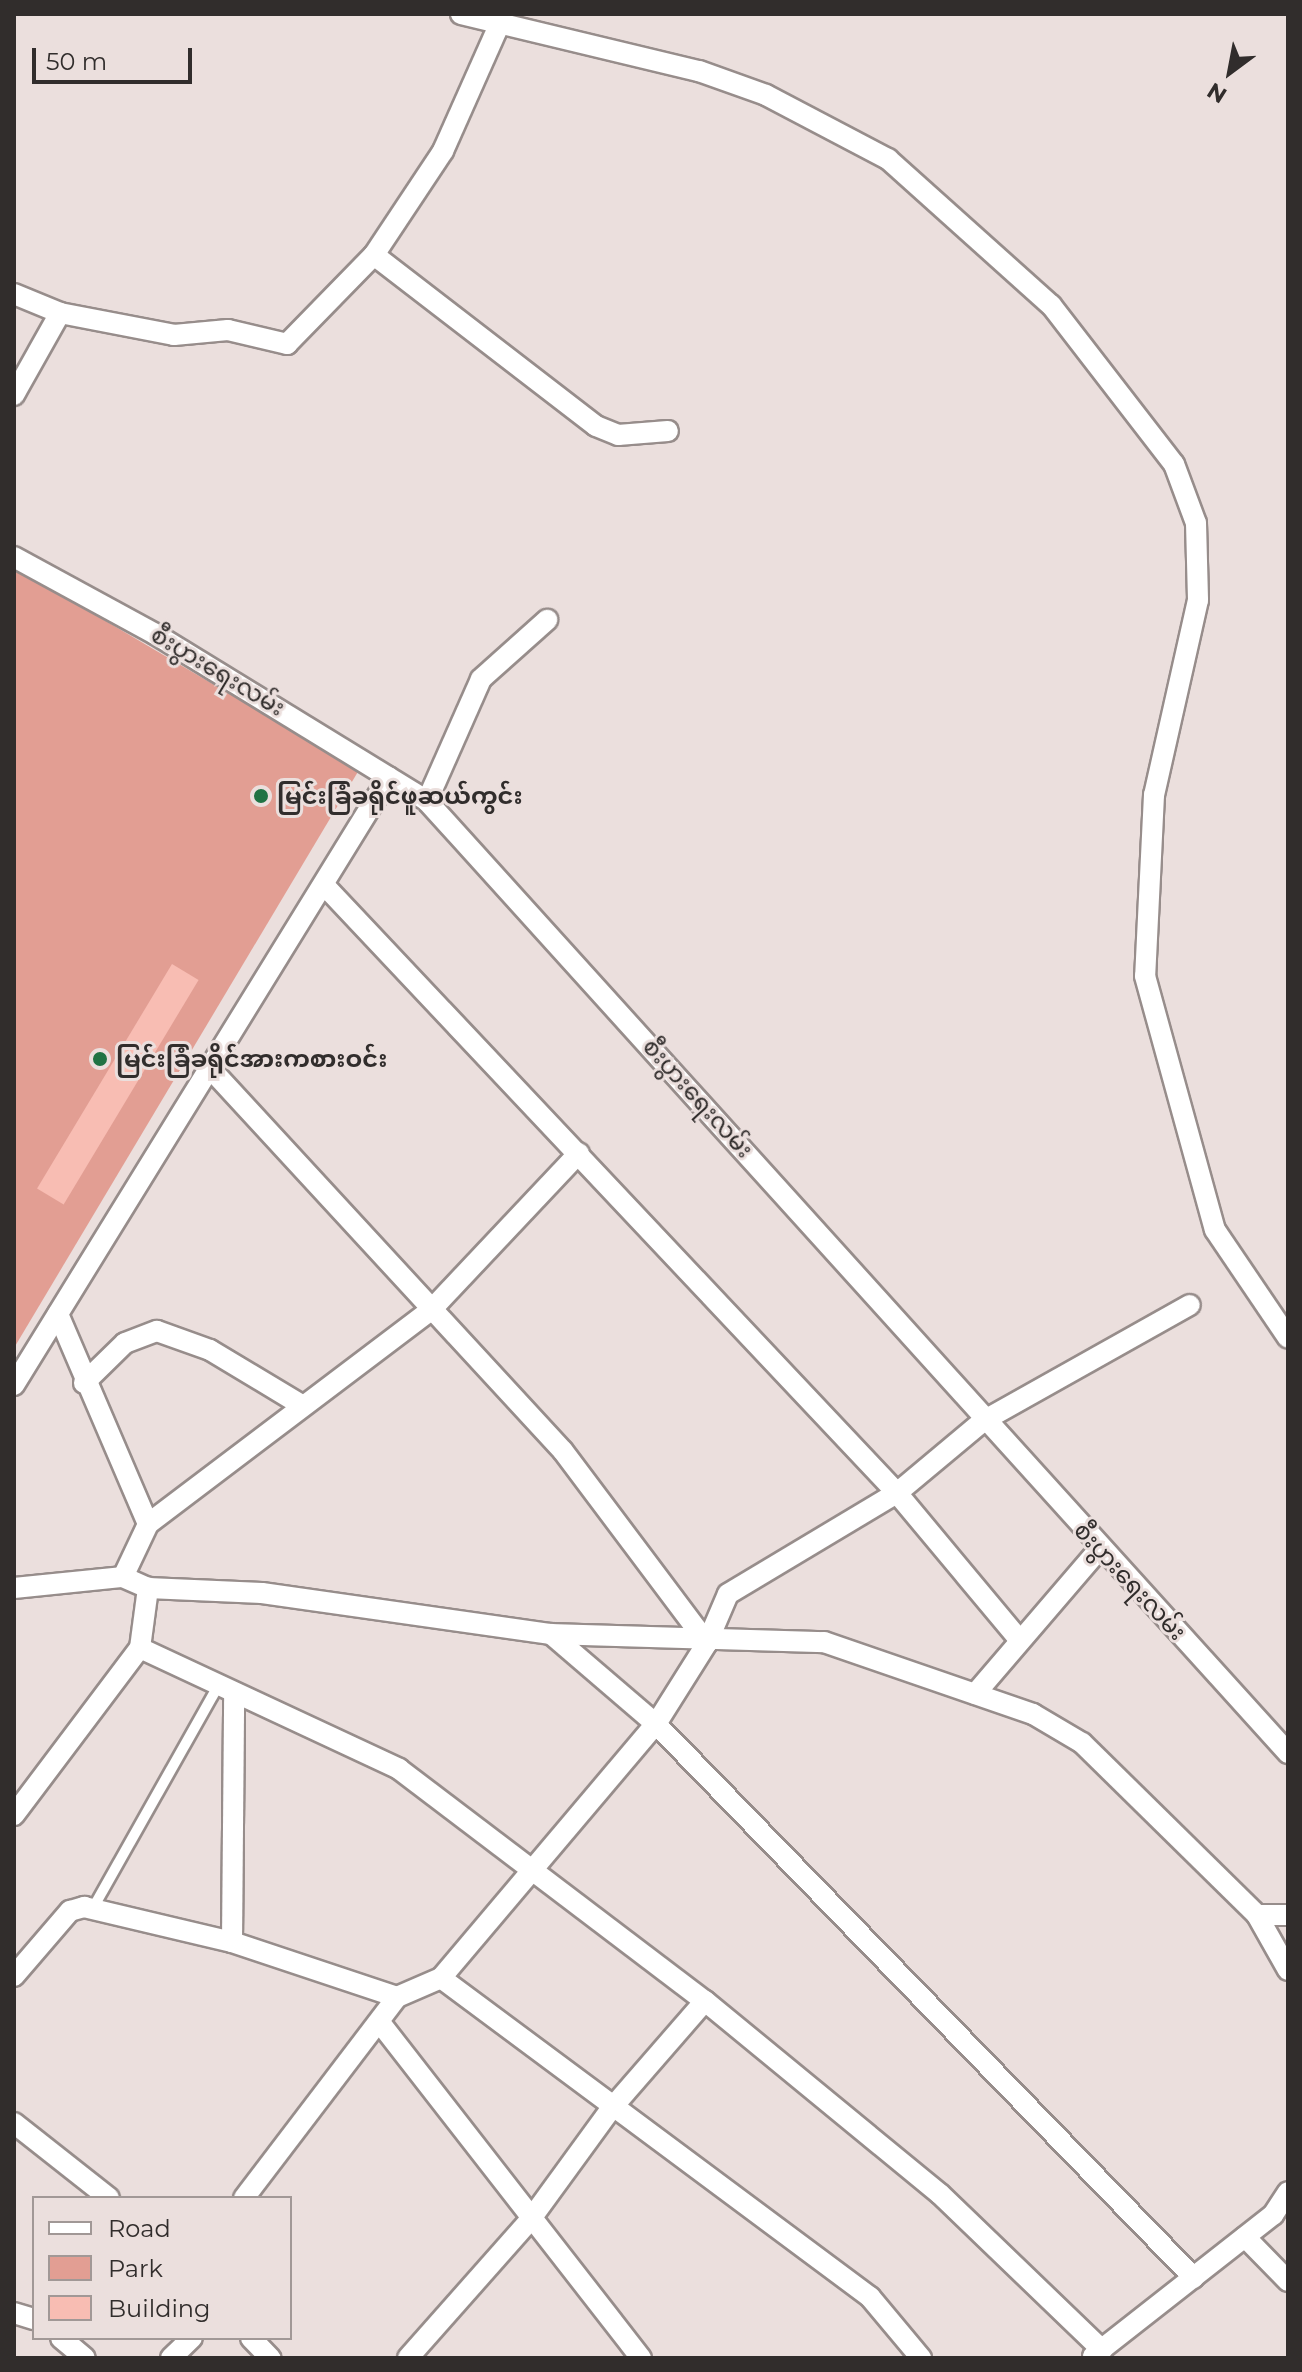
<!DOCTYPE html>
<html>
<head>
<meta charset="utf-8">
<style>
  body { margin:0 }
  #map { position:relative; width:1302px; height:2372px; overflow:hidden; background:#ebdfdd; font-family:Montserrat,"Noto Sans Myanmar",sans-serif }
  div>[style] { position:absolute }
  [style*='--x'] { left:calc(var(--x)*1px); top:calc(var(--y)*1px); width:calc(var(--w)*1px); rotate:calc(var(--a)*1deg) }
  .green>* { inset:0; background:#e29e93 }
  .building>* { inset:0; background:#f8bdb3; transform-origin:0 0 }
  .roads { filter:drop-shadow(2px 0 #978d8b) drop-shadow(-2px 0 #978d8b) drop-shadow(0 2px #978d8b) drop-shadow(0 -2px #978d8b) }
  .lane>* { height:10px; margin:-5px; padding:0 5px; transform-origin:5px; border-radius:5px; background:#fff }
  .street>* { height:20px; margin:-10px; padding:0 10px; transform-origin:10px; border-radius:10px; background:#fff }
  .dots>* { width:22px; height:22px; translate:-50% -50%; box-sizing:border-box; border:4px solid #ebdfdd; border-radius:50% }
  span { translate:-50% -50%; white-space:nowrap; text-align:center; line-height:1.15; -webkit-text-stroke:6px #ebdfdd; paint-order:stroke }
  .street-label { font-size:24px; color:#312d2c }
  .poi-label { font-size:24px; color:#312d2c; font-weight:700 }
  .left { translate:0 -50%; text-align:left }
  .frame { position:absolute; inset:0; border:16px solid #312d2c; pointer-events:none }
  .legend { position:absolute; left:32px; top:2196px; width:260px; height:144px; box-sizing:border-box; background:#ebdfdd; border:2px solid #a19896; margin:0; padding:10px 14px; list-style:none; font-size:24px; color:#312d2c }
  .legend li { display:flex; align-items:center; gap:16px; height:40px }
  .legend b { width:40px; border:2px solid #a19896 }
  .north { position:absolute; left:1190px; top:32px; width:80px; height:80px; -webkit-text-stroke:6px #ebdfdd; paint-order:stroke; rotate:212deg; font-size:22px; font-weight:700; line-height:32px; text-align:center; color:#312d2c }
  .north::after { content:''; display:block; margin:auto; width:28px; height:36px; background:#312d2c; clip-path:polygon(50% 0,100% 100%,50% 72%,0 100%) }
  .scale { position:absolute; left:32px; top:48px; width:160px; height:36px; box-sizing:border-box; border:4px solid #312d2c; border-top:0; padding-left:10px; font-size:24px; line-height:28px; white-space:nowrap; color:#312d2c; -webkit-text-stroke:6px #ebdfdd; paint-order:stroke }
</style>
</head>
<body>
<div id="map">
  <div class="green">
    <div style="clip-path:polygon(14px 567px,359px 770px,14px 1348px)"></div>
  </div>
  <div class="building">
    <div style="left:172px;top:964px;width:31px;height:262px;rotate:31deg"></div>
  </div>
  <div class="roads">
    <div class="lane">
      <div style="--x:93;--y:1908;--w:255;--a:-60.6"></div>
    </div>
    <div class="street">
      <div style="--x:461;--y:14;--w:245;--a:13.5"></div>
      <div style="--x:699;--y:71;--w:71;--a:19.7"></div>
      <div style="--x:766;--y:95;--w:138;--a:27.7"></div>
      <div style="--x:888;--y:159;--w:219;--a:41.9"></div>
      <div style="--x:1051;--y:305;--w:201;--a:52.3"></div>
      <div style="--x:1174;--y:464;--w:63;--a:69.6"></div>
      <div style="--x:1196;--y:523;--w:77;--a:88.5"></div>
      <div style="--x:1198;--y:600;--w:200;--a:102.7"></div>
      <div style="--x:1154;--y:795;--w:181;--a:92.8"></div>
      <div style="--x:1145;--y:976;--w:263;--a:74.6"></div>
      <div style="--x:1215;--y:1230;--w:130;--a:55.9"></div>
      <div style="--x:374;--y:255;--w:280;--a:37.6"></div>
      <div style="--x:596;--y:426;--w:24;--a:22"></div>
      <div style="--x:618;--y:435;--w:50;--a:-4.6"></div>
      <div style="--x:14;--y:294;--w:50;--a:22.4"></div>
      <div style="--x:60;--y:313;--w:116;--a:10.9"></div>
      <div style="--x:174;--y:335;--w:54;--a:-5.3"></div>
      <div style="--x:228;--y:330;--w:61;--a:13.3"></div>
      <div style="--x:287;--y:344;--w:124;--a:-45.7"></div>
      <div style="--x:374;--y:255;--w:125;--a:-56.4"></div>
      <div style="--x:443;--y:151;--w:138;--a:-66"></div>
      <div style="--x:14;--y:395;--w:94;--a:-60.7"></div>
      <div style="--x:14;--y:557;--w:161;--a:28.6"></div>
      <div style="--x:155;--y:634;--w:319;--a:31.5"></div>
      <div style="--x:427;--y:801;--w:1284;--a:47.87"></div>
      <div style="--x:427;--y:801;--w:133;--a:-66.1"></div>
      <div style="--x:481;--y:679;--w:89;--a:-41.8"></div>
      <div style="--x:324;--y:885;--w:835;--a:46.7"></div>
      <div style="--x:897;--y:1493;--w:189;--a:50.2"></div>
      <div style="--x:209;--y:1067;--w:522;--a:47.33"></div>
      <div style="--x:563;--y:1451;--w:240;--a:53.1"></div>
      <div style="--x:58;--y:1314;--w:228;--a:66.8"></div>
      <div style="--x:84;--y:1383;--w:57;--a:-44.3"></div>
      <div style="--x:125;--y:1343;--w:34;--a:-21"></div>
      <div style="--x:157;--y:1331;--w:56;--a:19.7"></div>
      <div style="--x:210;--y:1350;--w:105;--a:31"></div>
      <div style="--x:14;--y:1385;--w:714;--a:-58.33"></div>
      <div style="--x:123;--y:1577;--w:59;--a:-64.7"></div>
      <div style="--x:148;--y:1524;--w:353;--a:-37.1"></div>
      <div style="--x:430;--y:1311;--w:217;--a:-46.7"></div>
      <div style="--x:14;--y:1588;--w:110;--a:-5.8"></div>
      <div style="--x:123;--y:1577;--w:27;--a:24"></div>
      <div style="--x:148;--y:1588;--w:114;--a:2.5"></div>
      <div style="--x:262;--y:1593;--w:292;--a:8.1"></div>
      <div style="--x:551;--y:1634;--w:273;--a:1.7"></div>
      <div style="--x:824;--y:1642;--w:221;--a:19"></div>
      <div style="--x:1033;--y:1714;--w:57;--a:30.6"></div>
      <div style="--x:1082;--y:1743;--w:245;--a:44.5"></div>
      <div style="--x:1257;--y:1915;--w:63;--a:60.6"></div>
      <div style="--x:551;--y:1634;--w:138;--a:40.6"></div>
      <div style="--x:656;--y:1724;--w:772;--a:45.84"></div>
      <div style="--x:140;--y:1648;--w:286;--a:25"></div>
      <div style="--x:399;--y:1769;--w:384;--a:37.2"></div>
      <div style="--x:705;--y:2001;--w:304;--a:39.4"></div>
      <div style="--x:940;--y:2194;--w:225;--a:43.9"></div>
      <div style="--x:975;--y:1694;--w:192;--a:-49.4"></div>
      <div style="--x:14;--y:1815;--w:209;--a:-53"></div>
      <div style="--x:140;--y:1648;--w:61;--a:-82.4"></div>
      <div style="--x:1257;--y:1915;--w:31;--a:0"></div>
      <div style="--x:232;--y:1942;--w:248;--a:-89.5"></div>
      <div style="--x:14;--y:1976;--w:86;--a:-49.3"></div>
      <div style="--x:70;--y:1911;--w:15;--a:-16"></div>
      <div style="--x:84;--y:1907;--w:152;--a:13.3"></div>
      <div style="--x:232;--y:1942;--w:174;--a:18.4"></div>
      <div style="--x:441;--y:1978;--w:535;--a:36.63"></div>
      <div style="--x:870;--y:2297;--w:80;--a:50.1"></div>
      <div style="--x:381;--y:2024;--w:423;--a:52.1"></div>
      <div style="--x:14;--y:2123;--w:121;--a:38.3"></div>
      <div style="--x:244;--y:2198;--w:253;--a:-52.7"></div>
      <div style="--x:397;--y:1997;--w:48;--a:-23.4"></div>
      <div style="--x:441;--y:1978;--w:333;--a:-49.8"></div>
      <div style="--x:656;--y:1724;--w:96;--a:-57.8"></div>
      <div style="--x:707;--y:1643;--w:53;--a:-66.8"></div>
      <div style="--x:728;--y:1594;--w:197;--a:-30.9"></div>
      <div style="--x:897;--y:1493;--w:112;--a:-39.9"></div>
      <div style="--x:983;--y:1421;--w:237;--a:-29.3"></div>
      <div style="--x:1245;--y:2237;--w:62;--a:45.7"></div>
      <div style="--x:14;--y:2313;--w:21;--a:17"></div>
      <div style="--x:61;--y:2338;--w:31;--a:40"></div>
      <div style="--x:251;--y:2338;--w:28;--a:46"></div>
      <div style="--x:1093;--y:2356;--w:229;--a:-38.1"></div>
      <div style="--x:1273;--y:2215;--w:27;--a:-57"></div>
      <div style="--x:171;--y:2358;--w:29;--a:-44"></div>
      <div style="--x:408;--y:2358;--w:184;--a:-48.5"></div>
      <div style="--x:530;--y:2220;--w:137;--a:-53.9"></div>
      <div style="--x:611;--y:2109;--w:143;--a:-49"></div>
    </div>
  </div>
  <div class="dots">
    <div style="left:261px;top:796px;background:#207344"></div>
    <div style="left:100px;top:1059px;background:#207344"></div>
  </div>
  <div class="street-label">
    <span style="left:218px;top:671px;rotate:31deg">စီးပွားရေးလမ်း</span>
    <span style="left:698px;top:1098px;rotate:48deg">စီးပွားရေးလမ်း</span>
    <span style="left:1130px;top:1581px;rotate:47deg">စီးပွားရေးလမ်း</span>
  </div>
  <div class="poi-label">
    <span class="left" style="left:277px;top:796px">မြင်းခြံခရိုင်ဖူဆယ်ကွင်း</span>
    <span class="left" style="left:116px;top:1059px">မြင်းခြံခရိုင်အားကစားဝင်း</span>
  </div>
  <div class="frame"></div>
  <ul class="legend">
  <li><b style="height:10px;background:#fff"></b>Road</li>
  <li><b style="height:22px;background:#e29e93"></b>Park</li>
  <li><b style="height:22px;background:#f8bdb3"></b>Building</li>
  </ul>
  <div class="north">N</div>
  <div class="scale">50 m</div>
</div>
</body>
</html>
